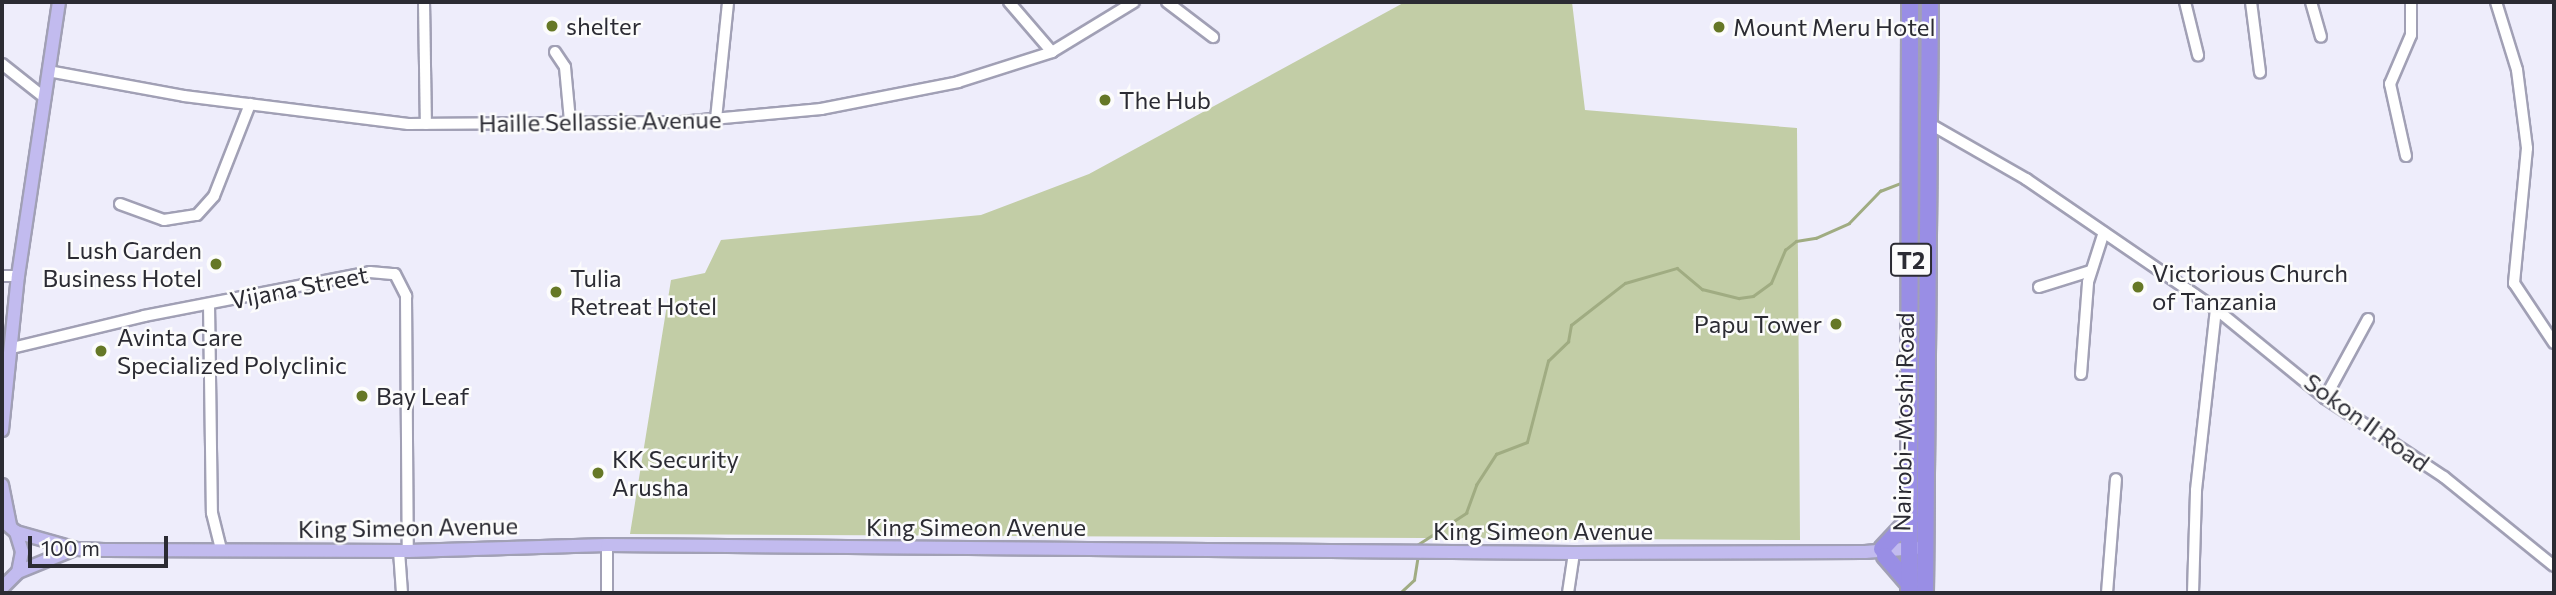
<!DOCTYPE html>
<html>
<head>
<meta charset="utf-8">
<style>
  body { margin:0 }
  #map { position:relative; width:2556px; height:595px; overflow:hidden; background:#eeedfb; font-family:Commissioner,sans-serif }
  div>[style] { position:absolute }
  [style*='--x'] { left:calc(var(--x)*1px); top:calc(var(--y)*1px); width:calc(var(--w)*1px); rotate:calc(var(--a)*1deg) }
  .green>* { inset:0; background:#c2cda6 }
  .stream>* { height:2.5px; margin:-1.25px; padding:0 1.25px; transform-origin:1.25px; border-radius:1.25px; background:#a0ac82 }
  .roads { filter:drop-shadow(2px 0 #a1a0b5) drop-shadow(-2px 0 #a1a0b5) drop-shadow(0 2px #a1a0b5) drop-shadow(0 -2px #a1a0b5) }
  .minor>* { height:10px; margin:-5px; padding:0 5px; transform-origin:5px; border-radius:5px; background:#fff }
  .major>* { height:12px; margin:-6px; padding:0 6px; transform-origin:6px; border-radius:6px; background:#c2bbef }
  .highway>* { height:16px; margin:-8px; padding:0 8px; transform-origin:8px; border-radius:8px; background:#998ee5 }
  .dots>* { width:19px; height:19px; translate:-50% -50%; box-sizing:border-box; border:4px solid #fcfcfc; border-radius:50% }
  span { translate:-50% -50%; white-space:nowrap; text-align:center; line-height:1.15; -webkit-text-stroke:5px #fcfcfc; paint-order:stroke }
  .shield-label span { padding:2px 5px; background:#fcfcfc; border:2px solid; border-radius:5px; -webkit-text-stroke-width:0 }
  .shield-label { font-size:23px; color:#2b2b33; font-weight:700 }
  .poi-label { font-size:24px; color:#2b2b33 }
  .left { translate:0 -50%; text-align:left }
  .right { translate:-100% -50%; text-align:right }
  .street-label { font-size:24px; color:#2b2b33 }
  .frame { position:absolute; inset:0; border:4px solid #2b2b33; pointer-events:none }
  .scale { position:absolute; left:28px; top:536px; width:140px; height:32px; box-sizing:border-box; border:4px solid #2b2b33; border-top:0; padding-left:9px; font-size:21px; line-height:24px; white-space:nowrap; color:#2b2b33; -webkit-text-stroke:5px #fcfcfc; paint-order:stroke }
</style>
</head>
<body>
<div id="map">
  <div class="green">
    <div style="clip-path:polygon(1405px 2px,1572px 2px,1585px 110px,1797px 128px,1800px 540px,630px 534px,671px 280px,705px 273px,721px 240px,981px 215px,1089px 174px)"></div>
  </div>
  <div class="stream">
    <div style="--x:1417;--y:545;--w:59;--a:-33.1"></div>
    <div style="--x:1466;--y:513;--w:30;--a:-70"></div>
    <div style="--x:1476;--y:485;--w:37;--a:-57"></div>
    <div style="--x:1496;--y:454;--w:33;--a:-21"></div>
    <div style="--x:1527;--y:442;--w:84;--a:-75.5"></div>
    <div style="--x:1548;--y:361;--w:28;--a:-44"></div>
    <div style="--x:1568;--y:342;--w:17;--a:-80"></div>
    <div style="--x:1571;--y:325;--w:68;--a:-37.9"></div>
    <div style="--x:1625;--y:283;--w:54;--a:-16.1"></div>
    <div style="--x:1677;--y:268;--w:33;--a:40"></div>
    <div style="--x:1702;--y:289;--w:38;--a:14"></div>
    <div style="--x:1739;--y:298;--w:14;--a:-8"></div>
    <div style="--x:1753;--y:296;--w:22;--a:-36"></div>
    <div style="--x:1771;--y:283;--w:36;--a:-67"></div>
    <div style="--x:1785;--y:250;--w:14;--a:-39"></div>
    <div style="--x:1796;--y:241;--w:20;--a:-9"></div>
    <div style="--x:1816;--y:238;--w:36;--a:-24"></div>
    <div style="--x:1849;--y:223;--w:45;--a:-45.9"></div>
    <div style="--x:1880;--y:191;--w:22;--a:-21"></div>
    <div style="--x:1400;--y:593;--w:19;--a:-43"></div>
    <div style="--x:1414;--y:580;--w:20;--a:-81"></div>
  </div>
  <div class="roads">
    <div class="minor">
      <div style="--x:424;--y:2;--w:122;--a:89.1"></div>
      <div style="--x:1009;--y:2;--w:66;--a:49.3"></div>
      <div style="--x:1167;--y:2;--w:58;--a:37.3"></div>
      <div style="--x:2185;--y:2;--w:55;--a:76.2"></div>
      <div style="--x:2251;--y:2;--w:71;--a:82.7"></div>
      <div style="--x:2311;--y:2;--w:36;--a:74"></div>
      <div style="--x:2496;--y:2;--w:71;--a:72.8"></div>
      <div style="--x:2517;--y:70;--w:79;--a:82.7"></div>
      <div style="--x:2527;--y:148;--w:136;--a:95.5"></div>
      <div style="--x:2514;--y:283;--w:72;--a:56.3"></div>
      <div style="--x:555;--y:52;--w:18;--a:56"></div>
      <div style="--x:565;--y:67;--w:54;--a:84.7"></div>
      <div style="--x:2;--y:64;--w:55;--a:38.3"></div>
      <div style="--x:48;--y:71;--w:138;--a:10.4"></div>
      <div style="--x:184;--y:96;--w:226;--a:7.1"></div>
      <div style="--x:408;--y:124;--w:273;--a:-0.4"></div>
      <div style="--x:681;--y:122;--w:141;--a:-5.3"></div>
      <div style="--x:821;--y:109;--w:140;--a:-11.1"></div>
      <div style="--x:958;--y:82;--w:99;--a:-17.7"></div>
      <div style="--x:1052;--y:52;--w:96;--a:-31.4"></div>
      <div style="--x:716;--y:119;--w:118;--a:-84.1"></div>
      <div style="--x:1930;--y:124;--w:111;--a:29.8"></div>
      <div style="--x:2026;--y:179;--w:230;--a:34.4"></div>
      <div style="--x:2216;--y:309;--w:141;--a:39.2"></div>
      <div style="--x:2325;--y:398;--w:143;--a:33.6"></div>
      <div style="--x:2444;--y:477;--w:141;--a:39"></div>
      <div style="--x:2406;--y:156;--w:74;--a:-102.5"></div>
      <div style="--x:2390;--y:84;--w:53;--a:-66.8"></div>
      <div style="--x:2411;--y:35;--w:33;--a:-90"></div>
      <div style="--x:120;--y:204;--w:47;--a:20"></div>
      <div style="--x:164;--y:220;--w:33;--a:-9"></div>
      <div style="--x:197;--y:215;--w:25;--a:-48"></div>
      <div style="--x:214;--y:196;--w:99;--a:-68.6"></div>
      <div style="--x:2;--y:276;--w:16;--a:0"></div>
      <div style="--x:2039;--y:287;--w:53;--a:-17.4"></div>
      <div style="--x:209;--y:304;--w:209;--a:89.2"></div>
      <div style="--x:212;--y:513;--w:38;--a:76"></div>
      <div style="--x:12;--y:348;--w:136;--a:-13.6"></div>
      <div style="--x:144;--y:316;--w:230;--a:-11"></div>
      <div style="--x:370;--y:272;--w:25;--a:5"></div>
      <div style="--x:395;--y:274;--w:25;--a:63"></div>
      <div style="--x:406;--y:296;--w:255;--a:89.6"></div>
      <div style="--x:2081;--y:374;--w:92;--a:-85.6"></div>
      <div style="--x:2088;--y:282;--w:52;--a:-72.3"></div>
      <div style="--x:2325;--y:398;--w:90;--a:-61.4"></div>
      <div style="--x:399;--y:551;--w:42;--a:85.9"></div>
      <div style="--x:607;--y:593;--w:48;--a:-90"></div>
      <div style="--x:1568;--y:593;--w:40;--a:-81.5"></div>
      <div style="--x:2107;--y:593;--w:114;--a:-85.5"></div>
      <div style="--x:2193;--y:593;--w:103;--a:-88.3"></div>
      <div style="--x:2196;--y:490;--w:182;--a:-83.7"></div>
    </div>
    <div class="major">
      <div style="--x:2;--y:430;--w:155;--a:-84.1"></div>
      <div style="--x:18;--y:276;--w:277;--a:-81.5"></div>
      <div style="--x:2;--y:485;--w:41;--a:78.7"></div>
      <div style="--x:2;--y:520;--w:18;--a:41"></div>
      <div style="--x:16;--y:532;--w:21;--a:73"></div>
      <div style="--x:22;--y:552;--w:20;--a:101"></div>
      <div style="--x:18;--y:572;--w:23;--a:135"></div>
      <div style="--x:16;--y:532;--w:62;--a:15.8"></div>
      <div style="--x:76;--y:549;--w:28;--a:2"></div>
      <div style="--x:104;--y:550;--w:304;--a:0.2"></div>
      <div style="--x:408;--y:551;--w:199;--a:-1.7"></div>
      <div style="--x:607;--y:545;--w:967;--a:0.47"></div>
      <div style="--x:1574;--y:553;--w:291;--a:-0.2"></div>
      <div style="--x:1865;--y:552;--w:51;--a:-4.5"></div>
      <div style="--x:18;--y:572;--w:58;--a:-22.2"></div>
    </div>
    <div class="highway">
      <div style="--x:1882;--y:549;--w:41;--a:-47"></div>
      <div style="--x:1885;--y:556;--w:37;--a:49"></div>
      <div style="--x:1909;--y:593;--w:591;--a:-89.9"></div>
      <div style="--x:1925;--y:593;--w:591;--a:-89.52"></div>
    </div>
  </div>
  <div class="dots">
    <div style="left:552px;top:26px;background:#667826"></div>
    <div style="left:1719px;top:27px;background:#667826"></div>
    <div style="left:1105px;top:100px;background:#667826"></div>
    <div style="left:216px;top:264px;background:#667826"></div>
    <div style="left:2138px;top:287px;background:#667826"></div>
    <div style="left:556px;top:292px;background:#667826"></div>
    <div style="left:1836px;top:324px;background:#667826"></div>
    <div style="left:101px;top:351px;background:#667826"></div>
    <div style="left:362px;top:396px;background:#667826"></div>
    <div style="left:598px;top:473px;background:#667826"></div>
  </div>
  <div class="shield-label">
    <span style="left:1911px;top:260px">T2</span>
  </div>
  <div class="poi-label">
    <span class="left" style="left:566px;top:26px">shelter</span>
    <span class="left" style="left:1733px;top:27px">Mount Meru Hotel</span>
    <span class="left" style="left:1119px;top:100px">The Hub</span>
    <span class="right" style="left:202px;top:264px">Lush Garden<br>Business Hotel</span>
    <span class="left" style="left:2152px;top:287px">Victorious Church<br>of Tanzania</span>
    <span class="left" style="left:570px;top:292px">Tulia<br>Retreat Hotel</span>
    <span class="right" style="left:1822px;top:324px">Papu Tower</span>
    <span class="left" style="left:117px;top:351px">Avinta Care<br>Specialized Polyclinic</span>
    <span class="left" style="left:376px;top:396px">Bay Leaf</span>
    <span class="left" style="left:612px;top:473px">KK Security<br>Arusha</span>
  </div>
  <div class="street-label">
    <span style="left:600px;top:121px;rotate:-1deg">Haille Sellassie Avenue</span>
    <span style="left:299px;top:287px;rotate:-11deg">Vijana Street</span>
    <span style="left:1903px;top:422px;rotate:-89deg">Nairobi-Moshi Road</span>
    <span style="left:2367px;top:422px;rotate:36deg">Sokon II Road</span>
    <span style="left:408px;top:527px;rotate:-1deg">King Simeon Avenue</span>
    <span style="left:976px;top:527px">King Simeon Avenue</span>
    <span style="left:1543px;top:531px">King Simeon Avenue</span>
  </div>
  <div class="frame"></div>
  <div class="scale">100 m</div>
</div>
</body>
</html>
